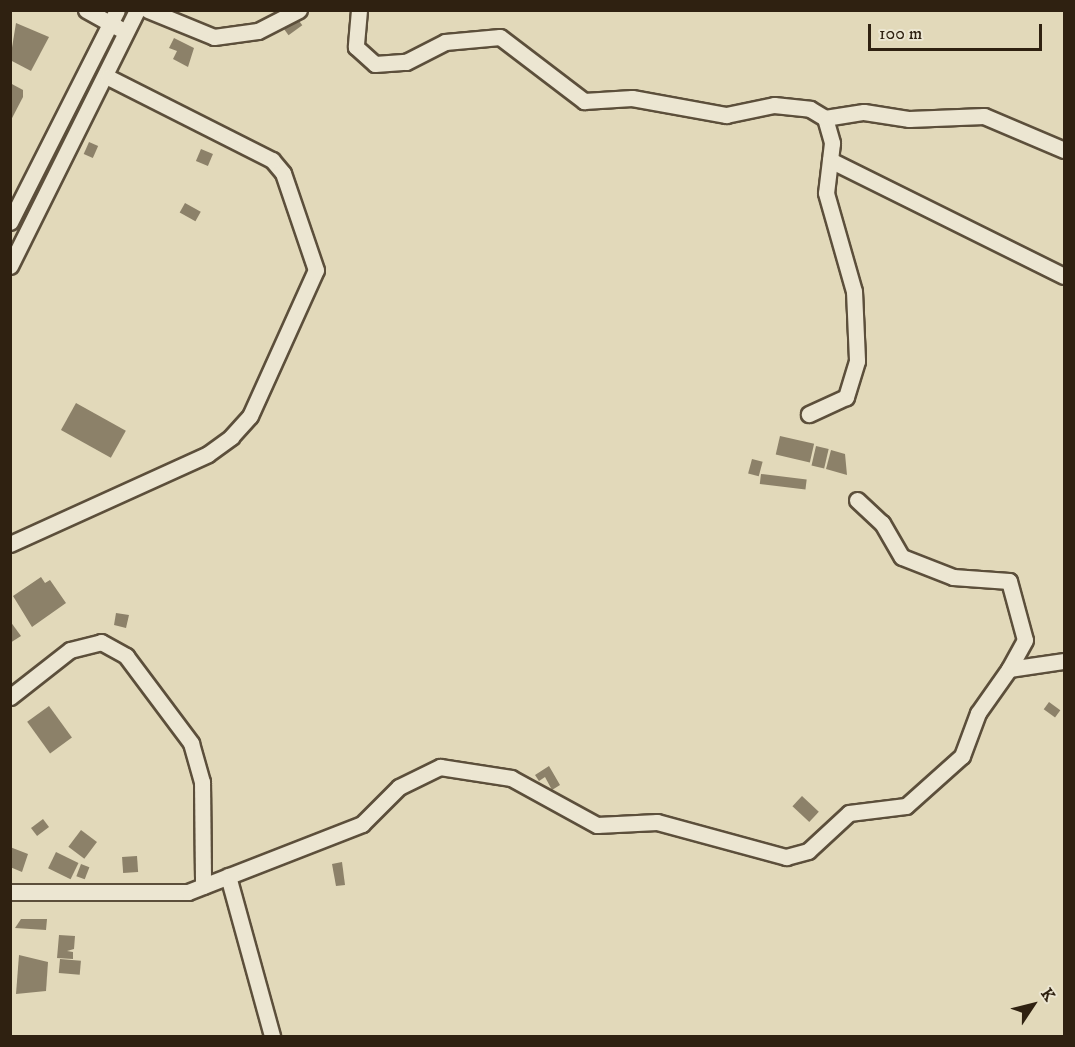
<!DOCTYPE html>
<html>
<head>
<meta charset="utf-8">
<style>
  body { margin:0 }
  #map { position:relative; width:1075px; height:1047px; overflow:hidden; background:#e2d9ba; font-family:"IM FELL DW Pica",serif }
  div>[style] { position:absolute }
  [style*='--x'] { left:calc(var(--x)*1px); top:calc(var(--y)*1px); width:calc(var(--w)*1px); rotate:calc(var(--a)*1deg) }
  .building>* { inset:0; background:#8c8169; transform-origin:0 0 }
  .roads { filter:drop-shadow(2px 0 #5c4f3b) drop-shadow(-2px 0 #5c4f3b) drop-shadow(0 2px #5c4f3b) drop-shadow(0 -2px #5c4f3b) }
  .minor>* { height:15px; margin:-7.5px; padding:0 7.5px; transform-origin:7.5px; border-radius:7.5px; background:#ece6d2 }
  span { translate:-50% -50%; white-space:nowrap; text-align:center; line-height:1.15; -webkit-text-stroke:4.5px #ece6d2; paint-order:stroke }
  .frame { position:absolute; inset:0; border:12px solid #2f2111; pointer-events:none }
  .north { position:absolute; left:1003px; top:975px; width:60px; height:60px; -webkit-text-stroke:4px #ece6d2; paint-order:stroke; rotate:55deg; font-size:16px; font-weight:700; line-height:24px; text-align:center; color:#2f2111 }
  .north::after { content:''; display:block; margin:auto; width:21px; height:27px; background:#2f2111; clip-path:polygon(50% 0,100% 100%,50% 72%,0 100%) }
  .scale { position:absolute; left:868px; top:24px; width:174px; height:27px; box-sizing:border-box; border:3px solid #2f2111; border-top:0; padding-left:8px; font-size:18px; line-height:21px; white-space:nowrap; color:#2f2111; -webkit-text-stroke:4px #ece6d2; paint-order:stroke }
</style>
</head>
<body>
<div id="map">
  <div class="building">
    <div style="left:297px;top:18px;width:9px;height:17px;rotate:54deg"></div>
    <div style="clip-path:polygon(16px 23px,49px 37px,31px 71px,10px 60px)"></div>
    <div style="clip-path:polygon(174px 38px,194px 48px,188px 67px,173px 59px,177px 51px,169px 48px)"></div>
    <div style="clip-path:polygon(10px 83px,23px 90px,23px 97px,10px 122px)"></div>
    <div style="left:89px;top:142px;width:10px;height:13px;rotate:24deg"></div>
    <div style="left:201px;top:149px;width:13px;height:13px;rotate:23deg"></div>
    <div style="left:185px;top:203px;width:18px;height:11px;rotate:29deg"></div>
    <div style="left:76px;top:403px;width:57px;height:31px;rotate:29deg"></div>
    <div style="left:780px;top:436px;width:35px;height:19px;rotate:13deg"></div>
    <div style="left:816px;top:446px;width:13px;height:20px;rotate:13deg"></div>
    <div style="clip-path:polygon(831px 450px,845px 454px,847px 475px,826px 469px)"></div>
    <div style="left:752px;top:459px;width:11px;height:15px;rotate:15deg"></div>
    <div style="left:761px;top:474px;width:46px;height:10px;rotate:7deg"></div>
    <div style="clip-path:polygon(41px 577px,45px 583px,50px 580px,66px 603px,32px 627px,13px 596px)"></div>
    <div style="clip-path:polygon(116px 613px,129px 615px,126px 628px,114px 625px)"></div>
    <div style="clip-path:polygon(10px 621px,21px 636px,10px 643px)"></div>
    <div style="left:1049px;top:702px;width:14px;height:9px;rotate:36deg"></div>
    <div style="left:49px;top:706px;width:39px;height:27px;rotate:54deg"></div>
    <div style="clip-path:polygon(549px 766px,560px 785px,552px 790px,545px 777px,539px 781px,535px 775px)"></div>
    <div style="left:802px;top:796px;width:23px;height:14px;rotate:43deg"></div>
    <div style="left:43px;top:819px;width:10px;height:15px;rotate:53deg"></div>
    <div style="left:81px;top:830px;width:20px;height:21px;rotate:37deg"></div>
    <div style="clip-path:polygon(10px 847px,28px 854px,22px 872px,10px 867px)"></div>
    <div style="left:56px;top:852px;width:25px;height:18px;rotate:26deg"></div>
    <div style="left:137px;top:856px;width:16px;height:15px;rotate:86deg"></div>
    <div style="clip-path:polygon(342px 862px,345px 885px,336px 886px,332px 864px)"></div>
    <div style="left:81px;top:864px;width:9px;height:13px;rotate:21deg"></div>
    <div style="clip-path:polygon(21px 919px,47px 919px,46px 930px,15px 928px)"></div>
    <div style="clip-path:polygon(59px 935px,75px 936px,74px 949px,67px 951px,73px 952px,73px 959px,57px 958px)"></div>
    <div style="clip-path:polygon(19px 955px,48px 962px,46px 991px,16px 994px)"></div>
    <div style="left:60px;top:959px;width:21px;height:14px;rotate:5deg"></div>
  </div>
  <div class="roads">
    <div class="minor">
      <div style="--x:86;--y:10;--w:38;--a:29"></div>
      <div style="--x:148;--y:10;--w:71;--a:22.2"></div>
      <div style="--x:214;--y:37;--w:44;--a:-7.8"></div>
      <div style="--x:258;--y:31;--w:46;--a:-27.1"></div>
      <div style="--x:359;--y:10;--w:37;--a:95"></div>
      <div style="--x:356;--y:47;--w:25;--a:42"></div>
      <div style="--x:375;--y:64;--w:31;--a:-4"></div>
      <div style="--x:406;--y:62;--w:44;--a:-27.1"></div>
      <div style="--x:445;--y:42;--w:55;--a:-5.2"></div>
      <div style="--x:500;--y:37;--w:106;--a:37.3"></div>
      <div style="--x:584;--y:101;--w:48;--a:-3.6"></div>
      <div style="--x:632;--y:98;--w:96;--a:10.3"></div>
      <div style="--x:726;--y:115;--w:49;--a:-11.8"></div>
      <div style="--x:774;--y:105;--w:36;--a:6"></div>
      <div style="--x:810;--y:109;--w:17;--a:31"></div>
      <div style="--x:825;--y:118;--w:26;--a:74"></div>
      <div style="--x:832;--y:143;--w:50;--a:96.8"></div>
      <div style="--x:826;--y:193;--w:102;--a:74.1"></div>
      <div style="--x:854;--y:291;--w:70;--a:87.5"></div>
      <div style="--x:857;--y:361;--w:38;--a:107"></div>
      <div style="--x:846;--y:397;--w:41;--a:155.3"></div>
      <div style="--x:825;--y:118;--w:39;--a:-9"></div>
      <div style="--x:864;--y:112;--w:46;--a:8.8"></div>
      <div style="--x:909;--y:119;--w:75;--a:-2.3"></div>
      <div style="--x:984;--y:116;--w:87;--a:23"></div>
      <div style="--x:830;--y:160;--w:261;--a:26.4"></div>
      <div style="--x:10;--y:222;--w:237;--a:-63.2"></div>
      <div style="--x:10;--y:266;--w:286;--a:-63.6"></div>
      <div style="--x:857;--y:500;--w:34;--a:43"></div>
      <div style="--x:882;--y:523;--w:39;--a:60"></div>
      <div style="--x:902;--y:557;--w:55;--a:21.4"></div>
      <div style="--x:953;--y:577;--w:56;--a:4.1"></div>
      <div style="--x:1009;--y:581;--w:61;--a:74.8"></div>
      <div style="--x:1025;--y:640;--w:33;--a:119"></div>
      <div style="--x:10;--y:544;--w:217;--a:-24.4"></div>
      <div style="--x:208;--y:454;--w:29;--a:-36"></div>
      <div style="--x:231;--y:437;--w:28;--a:-48"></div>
      <div style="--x:250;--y:416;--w:160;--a:-65.7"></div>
      <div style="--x:316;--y:270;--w:102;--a:-108.8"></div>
      <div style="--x:283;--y:173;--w:17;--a:-130"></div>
      <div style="--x:272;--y:160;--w:184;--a:-153.2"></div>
      <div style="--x:10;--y:697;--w:76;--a:-38.1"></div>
      <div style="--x:70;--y:650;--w:32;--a:-14"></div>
      <div style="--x:101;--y:642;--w:29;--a:29"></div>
      <div style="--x:126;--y:656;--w:109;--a:53.2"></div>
      <div style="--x:191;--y:743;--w:41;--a:74.2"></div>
      <div style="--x:202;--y:782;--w:104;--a:89.4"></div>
      <div style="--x:228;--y:876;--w:166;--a:74.6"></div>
      <div style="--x:10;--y:892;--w:178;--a:0"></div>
      <div style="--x:188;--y:892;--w:187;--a:-21.3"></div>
      <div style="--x:362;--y:824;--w:52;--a:-45"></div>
      <div style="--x:399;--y:787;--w:46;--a:-26"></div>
      <div style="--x:440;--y:767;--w:72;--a:8.8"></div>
      <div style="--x:511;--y:778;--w:98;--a:28.7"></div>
      <div style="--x:597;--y:825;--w:60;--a:-2.9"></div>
      <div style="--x:657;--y:822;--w:134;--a:15.2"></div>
      <div style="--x:786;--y:857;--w:23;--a:-15"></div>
      <div style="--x:808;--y:851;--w:56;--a:-42.8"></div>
      <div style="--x:849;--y:813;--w:57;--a:-7"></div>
      <div style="--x:906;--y:806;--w:75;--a:-41.8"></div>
      <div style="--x:962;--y:756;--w:46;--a:-69.6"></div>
      <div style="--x:978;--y:713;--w:54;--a:-54.8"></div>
      <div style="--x:1009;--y:669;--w:56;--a:-8.3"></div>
    </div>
  </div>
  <div class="frame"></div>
  <div class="north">K</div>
  <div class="scale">100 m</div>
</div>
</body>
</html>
